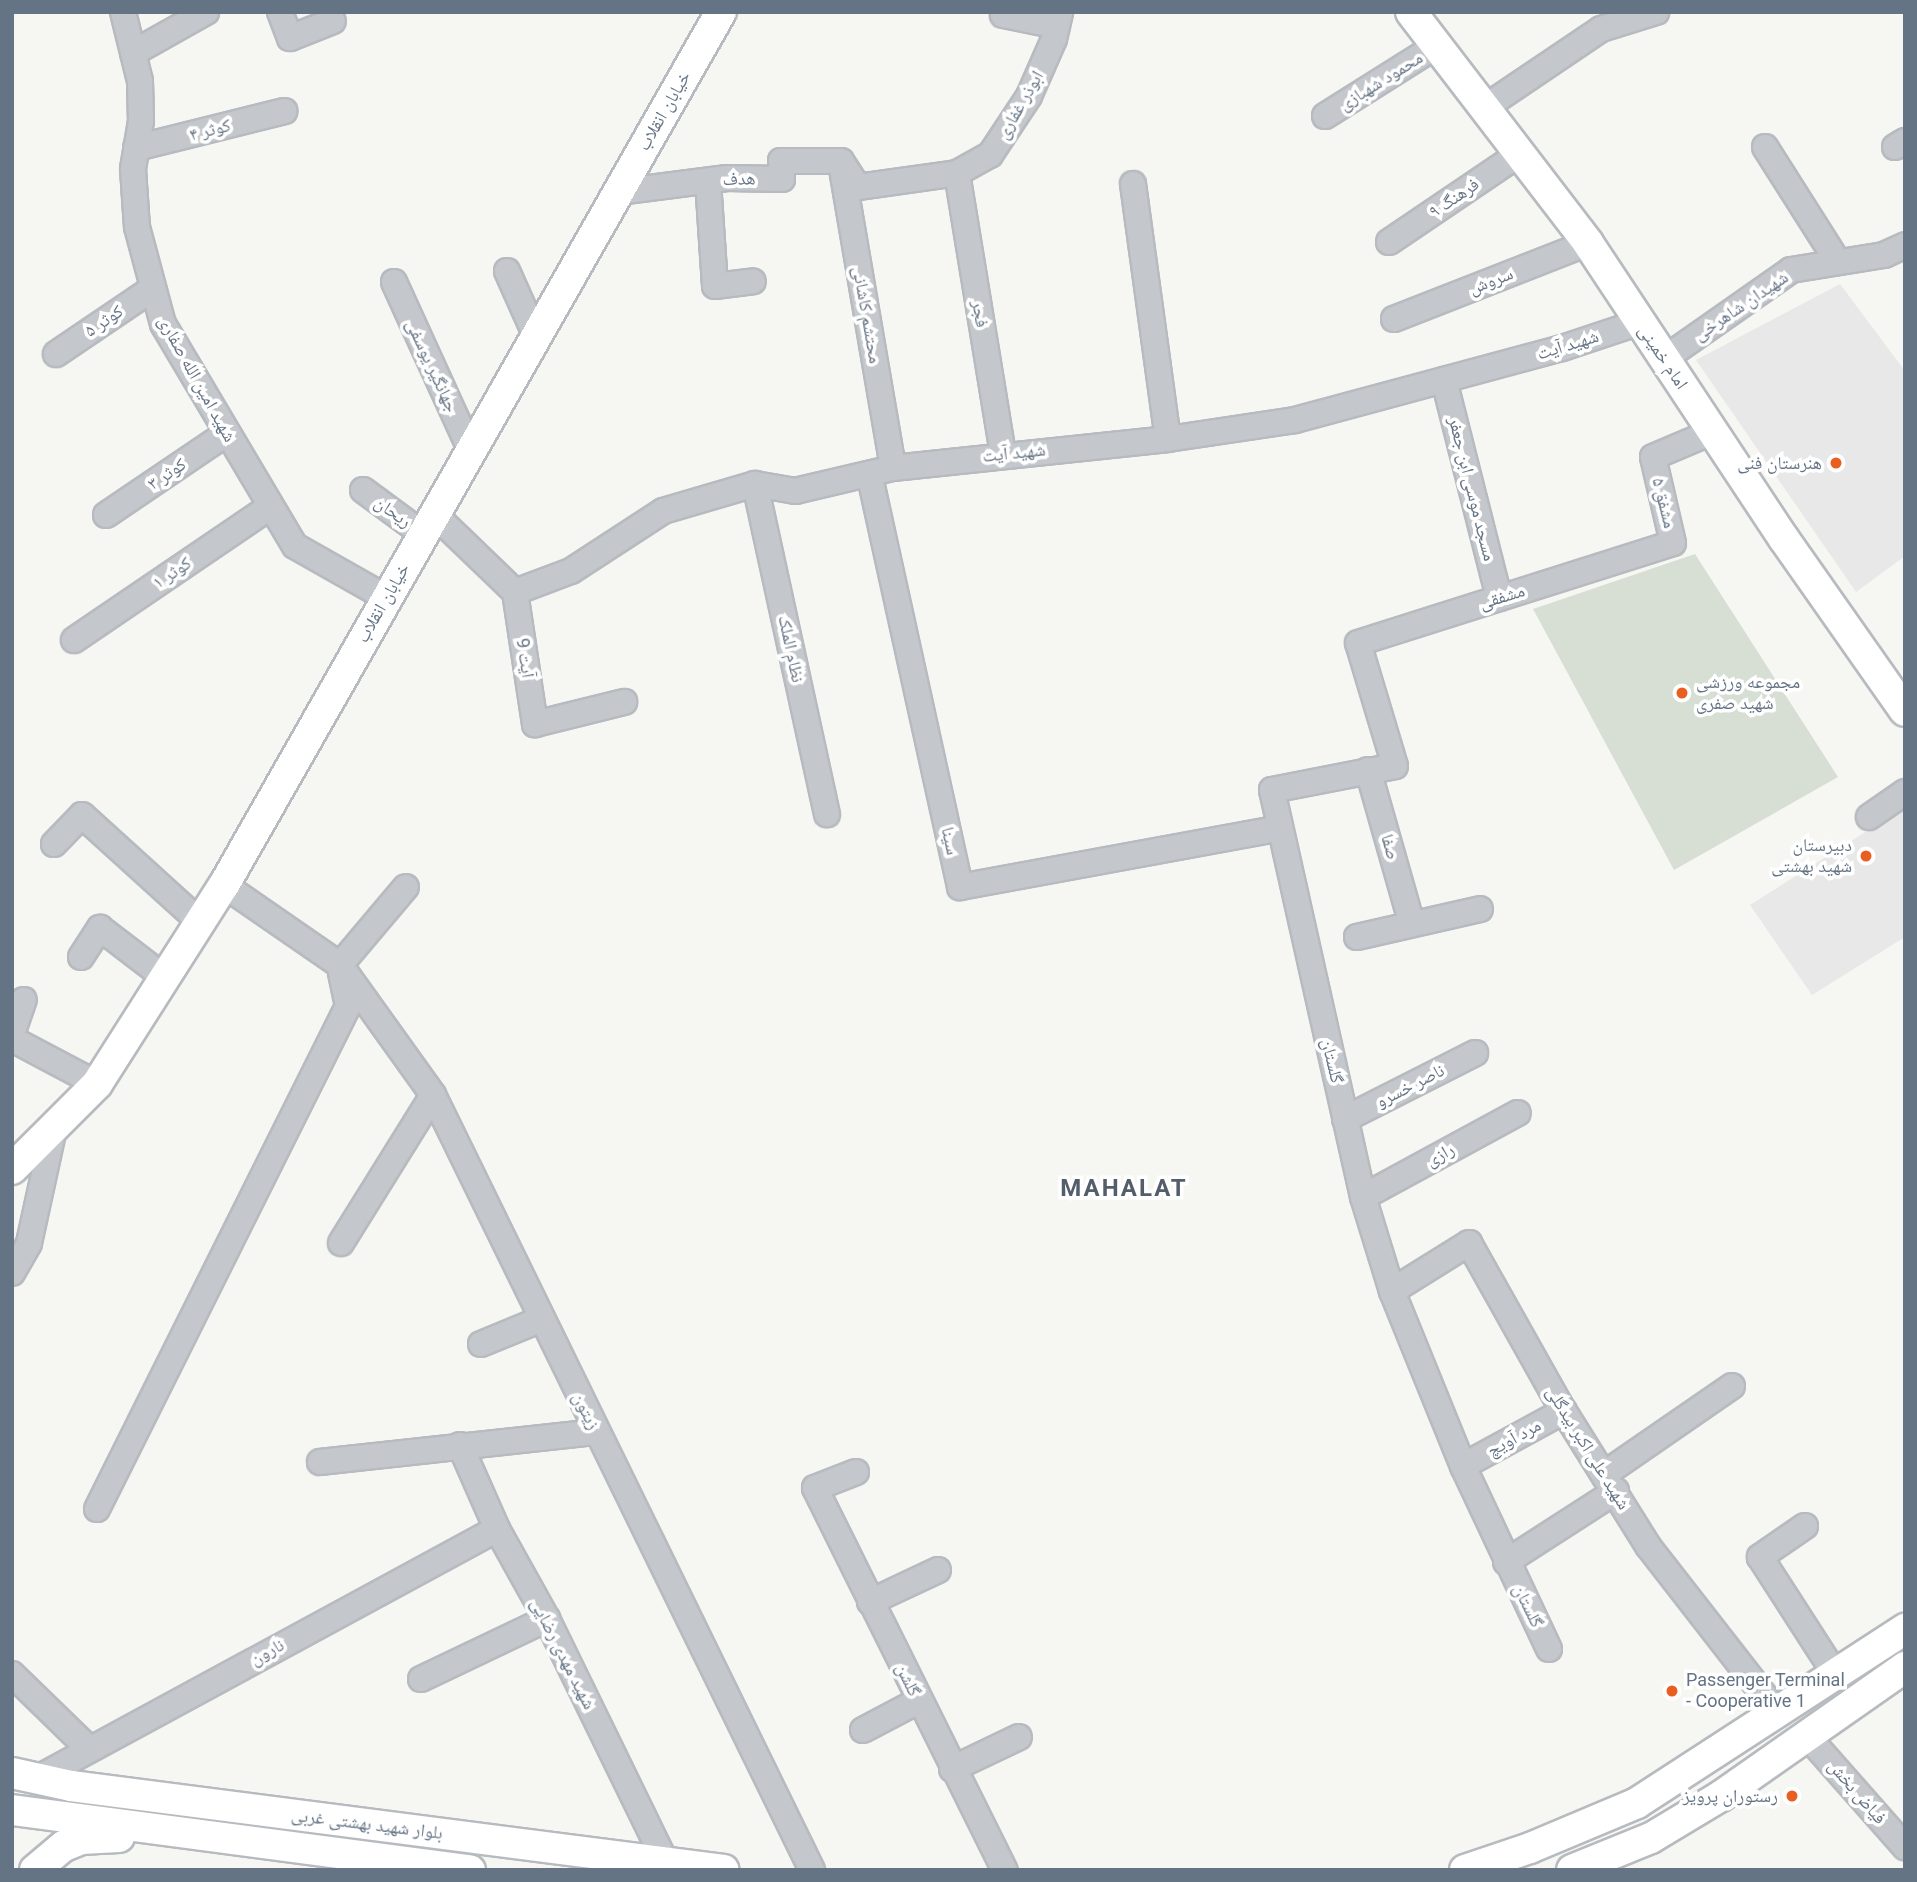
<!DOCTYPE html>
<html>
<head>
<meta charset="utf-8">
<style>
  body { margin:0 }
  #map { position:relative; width:1917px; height:1882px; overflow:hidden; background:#f6f7f3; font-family:Roboto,"Noto Naskh Arabic",sans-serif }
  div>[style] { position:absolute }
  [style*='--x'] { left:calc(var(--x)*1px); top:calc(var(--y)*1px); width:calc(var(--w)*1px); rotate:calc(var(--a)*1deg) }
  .built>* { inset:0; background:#e7e8e7 }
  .green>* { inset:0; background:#d7ded4 }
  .roads { filter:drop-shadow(2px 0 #b7bbbf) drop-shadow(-2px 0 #b7bbbf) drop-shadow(0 2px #b7bbbf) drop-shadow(0 -2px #b7bbbf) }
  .minor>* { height:24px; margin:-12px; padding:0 12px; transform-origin:12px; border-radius:12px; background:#c4c7cb }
  .major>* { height:30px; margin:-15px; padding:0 15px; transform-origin:15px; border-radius:15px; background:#fff }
  .dots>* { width:19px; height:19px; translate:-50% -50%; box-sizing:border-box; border:4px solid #fff; border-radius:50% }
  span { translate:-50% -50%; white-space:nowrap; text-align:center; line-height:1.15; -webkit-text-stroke:7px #fff; paint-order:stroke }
  .street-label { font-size:18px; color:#657485 }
  .poi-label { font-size:18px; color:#657485 }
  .right { translate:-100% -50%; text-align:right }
  .left { translate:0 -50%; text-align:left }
  .district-label { font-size:24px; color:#535e6a; font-weight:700; letter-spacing:2px }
  .frame { position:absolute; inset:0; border:14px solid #657485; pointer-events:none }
</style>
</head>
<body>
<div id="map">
  <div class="built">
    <div style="clip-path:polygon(1840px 284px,1905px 371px,1905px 556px,1856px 592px,1696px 360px)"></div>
    <div style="clip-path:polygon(1905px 807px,1905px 937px,1812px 995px,1750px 905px)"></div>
  </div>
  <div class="green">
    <div style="clip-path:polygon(1695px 554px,1838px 777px,1674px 870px,1533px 609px)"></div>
  </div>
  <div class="roads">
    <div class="minor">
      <div style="--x:123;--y:12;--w:71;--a:76.2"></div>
      <div style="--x:140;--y:81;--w:40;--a:88.6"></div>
      <div style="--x:141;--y:121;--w:49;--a:99.5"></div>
      <div style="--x:133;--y:169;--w:58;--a:86.1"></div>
      <div style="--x:137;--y:227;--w:100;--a:75"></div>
      <div style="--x:163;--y:324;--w:258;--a:59.3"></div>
      <div style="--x:295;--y:546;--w:106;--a:29.5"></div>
      <div style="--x:280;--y:12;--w:28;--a:69"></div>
      <div style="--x:290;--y:38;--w:46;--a:-21.6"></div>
      <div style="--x:1003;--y:15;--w:55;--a:11.5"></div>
      <div style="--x:133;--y:53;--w:84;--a:-29.3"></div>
      <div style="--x:1484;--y:108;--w:141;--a:-34"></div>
      <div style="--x:1601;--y:29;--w:58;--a:-17.2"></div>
      <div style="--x:1325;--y:116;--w:131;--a:-32.2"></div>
      <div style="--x:1765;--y:147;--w:136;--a:57.6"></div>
      <div style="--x:1895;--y:147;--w:12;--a:-31"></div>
      <div style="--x:136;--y:148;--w:153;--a:-14"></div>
      <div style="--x:841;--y:161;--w:31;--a:57"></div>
      <div style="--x:858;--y:187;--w:100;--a:-8"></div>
      <div style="--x:957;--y:173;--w:38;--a:-29"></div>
      <div style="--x:990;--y:155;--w:71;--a:-56.5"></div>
      <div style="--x:1029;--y:96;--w:62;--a:-66.3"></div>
      <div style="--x:1054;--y:39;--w:28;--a:-77"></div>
      <div style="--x:842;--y:169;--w:303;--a:80.3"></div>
      <div style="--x:957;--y:173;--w:285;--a:80.7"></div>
      <div style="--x:708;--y:181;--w:105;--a:86.2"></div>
      <div style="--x:715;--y:286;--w:38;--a:-7"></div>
      <div style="--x:1133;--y:184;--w:257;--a:82.2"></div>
      <div style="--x:618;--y:192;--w:110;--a:-7.3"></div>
      <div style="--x:727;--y:178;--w:55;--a:1"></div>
      <div style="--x:782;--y:179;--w:18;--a:-93"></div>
      <div style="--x:781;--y:161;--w:60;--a:0"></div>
      <div style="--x:1389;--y:242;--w:157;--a:-34.1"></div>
      <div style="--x:507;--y:271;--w:71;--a:66"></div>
      <div style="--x:394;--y:282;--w:186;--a:65.5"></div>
      <div style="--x:1394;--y:319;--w:208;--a:-21.4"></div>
      <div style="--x:56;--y:354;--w:116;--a:-34.1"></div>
      <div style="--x:1664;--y:359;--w:155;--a:-35"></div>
      <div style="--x:1791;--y:270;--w:94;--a:-9.2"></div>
      <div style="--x:1884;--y:255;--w:23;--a:-25"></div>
      <div style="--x:1444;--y:380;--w:225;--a:75.8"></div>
      <div style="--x:870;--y:477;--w:420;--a:77.6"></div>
      <div style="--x:960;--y:887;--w:325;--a:-10.4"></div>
      <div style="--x:755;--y:484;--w:338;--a:77.7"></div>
      <div style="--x:363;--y:490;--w:74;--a:36.3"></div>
      <div style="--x:434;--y:514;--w:112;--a:43.9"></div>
      <div style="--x:515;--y:592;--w:60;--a:-20.6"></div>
      <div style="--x:571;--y:571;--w:110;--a:-33.1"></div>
      <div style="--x:663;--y:511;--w:96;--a:-16.4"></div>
      <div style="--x:755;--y:484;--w:41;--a:9.9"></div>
      <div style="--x:795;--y:491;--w:101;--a:-13.2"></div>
      <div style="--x:893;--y:468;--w:277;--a:-6"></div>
      <div style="--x:1168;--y:439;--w:128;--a:-8.5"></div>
      <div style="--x:1295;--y:420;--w:277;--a:-15.1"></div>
      <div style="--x:1562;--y:348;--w:82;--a:-18.4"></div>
      <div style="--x:106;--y:515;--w:146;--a:-34.1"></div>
      <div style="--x:515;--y:592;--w:134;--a:81.4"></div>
      <div style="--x:535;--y:724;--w:92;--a:-13.9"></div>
      <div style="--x:74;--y:640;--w:237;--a:-34.2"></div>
      <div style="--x:1368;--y:770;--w:160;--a:74.1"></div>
      <div style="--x:1869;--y:817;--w:44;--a:-34.8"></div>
      <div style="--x:54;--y:844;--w:40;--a:-46"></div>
      <div style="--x:82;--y:815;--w:158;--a:42.2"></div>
      <div style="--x:224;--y:885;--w:141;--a:34.6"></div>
      <div style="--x:340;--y:965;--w:160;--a:54.4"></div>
      <div style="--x:433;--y:1095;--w:863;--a:63.94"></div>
      <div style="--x:1357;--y:937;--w:126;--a:-12.8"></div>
      <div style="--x:81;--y:957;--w:35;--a:-57"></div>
      <div style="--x:100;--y:928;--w:81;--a:37.4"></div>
      <div style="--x:340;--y:965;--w:102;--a:-49.8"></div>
      <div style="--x:12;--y:1034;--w:36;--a:-71"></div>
      <div style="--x:12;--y:1039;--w:96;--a:27.9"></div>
      <div style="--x:1345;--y:1119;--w:146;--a:-26.9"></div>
      <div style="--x:1363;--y:1197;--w:176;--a:-28.5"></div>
      <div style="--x:341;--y:1243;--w:174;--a:-58.1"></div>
      <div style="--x:12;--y:1273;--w:34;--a:-60"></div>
      <div style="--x:29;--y:1243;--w:118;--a:-77.7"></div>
      <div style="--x:1392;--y:1291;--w:91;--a:-31.9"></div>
      <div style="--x:1469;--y:1243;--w:186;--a:60.7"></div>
      <div style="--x:1560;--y:1405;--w:166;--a:58"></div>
      <div style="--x:1648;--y:1546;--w:213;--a:52.1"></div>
      <div style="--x:481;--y:1344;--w:66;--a:-22.3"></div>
      <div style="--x:460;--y:1445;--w:92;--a:66.2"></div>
      <div style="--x:497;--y:1529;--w:103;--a:60.9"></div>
      <div style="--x:547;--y:1619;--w:271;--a:64"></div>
      <div style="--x:320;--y:1462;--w:278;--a:-6.2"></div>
      <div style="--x:1463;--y:1466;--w:115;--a:-28.6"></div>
      <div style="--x:856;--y:1472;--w:44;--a:158.7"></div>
      <div style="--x:815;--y:1488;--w:427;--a:63.6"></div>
      <div style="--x:1606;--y:1473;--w:153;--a:-34.6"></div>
      <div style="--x:97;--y:1509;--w:562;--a:-63.48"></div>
      <div style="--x:348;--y:1006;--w:34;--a:-102"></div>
      <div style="--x:1805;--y:1526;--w:55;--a:145.4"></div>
      <div style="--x:1760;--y:1557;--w:140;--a:57.2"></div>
      <div style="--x:1506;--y:1562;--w:131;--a:-32.8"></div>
      <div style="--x:870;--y:1602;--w:75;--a:-25.2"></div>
      <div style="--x:1549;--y:1649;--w:202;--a:-115.2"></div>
      <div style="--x:1463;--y:1466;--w:189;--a:-112.1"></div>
      <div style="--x:1392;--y:1291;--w:98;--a:-107.1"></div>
      <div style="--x:1363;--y:1197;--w:417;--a:-102.6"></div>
      <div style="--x:1272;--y:790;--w:125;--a:-11"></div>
      <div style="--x:1395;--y:766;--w:128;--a:-106.7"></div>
      <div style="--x:1358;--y:643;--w:330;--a:-17.6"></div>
      <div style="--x:1673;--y:543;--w:88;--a:-103.1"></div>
      <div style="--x:1653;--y:457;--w:64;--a:-23"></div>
      <div style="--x:12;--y:1674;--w:106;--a:44.2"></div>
      <div style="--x:421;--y:1679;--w:140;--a:-25.5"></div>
      <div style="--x:863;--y:1730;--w:62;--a:-27.8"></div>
      <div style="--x:1808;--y:1737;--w:147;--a:48.6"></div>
      <div style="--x:952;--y:1769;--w:74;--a:-25.5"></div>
      <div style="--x:38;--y:1778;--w:522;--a:-28.48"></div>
    </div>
    <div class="major">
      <div style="--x:1411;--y:12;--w:291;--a:52.5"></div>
      <div style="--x:1588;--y:243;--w:355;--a:56.5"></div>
      <div style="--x:1784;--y:539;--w:210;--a:54.9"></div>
      <div style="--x:12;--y:1169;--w:120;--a:-45"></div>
      <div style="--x:97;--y:1084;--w:236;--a:-57.5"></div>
      <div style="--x:224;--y:885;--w:1005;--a:-60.35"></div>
      <div style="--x:12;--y:1773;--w:60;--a:12.4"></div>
      <div style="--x:71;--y:1786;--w:658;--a:7.33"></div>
      <div style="--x:12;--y:1810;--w:462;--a:7.5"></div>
      <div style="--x:35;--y:1870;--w:38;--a:-40"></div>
      <div style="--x:64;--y:1846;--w:18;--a:-22"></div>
      <div style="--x:81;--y:1839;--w:38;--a:-3"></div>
      <div style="--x:1465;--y:1870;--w:69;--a:-18.7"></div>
      <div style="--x:1530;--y:1848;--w:116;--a:-22.8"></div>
      <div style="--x:1637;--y:1803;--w:320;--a:-33"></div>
      <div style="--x:1572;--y:1870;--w:85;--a:-22.1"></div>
      <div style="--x:1651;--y:1838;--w:82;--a:-31"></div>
      <div style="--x:1721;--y:1796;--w:225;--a:-35"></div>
    </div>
  </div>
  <div class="dots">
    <div style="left:1836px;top:463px;background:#e95f21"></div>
    <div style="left:1682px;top:693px;background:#e95f21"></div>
    <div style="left:1866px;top:856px;background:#e95f21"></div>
    <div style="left:1672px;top:1691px;background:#e95f21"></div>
    <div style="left:1792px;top:1796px;background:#e95f21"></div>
  </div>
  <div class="street-label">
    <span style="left:1381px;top:81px;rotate:-32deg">محمود شهبازی</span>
    <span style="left:1020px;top:105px;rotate:-60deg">ابوذر غفاری</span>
    <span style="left:664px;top:111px;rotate:-60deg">خیابان انقلاب</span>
    <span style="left:210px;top:130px;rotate:-14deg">کوثر ۴</span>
    <span style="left:739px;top:179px;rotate:-2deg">هدف</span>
    <span style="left:1454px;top:198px;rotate:-34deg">فرهنگ ۹</span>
    <span style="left:1491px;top:281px;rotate:-21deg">سروش</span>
    <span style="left:1741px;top:306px;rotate:-34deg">شهیدان شاهرخی</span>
    <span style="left:980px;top:314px;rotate:81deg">فجر</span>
    <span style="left:867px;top:315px;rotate:80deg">محتشم کاشانی</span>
    <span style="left:104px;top:321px;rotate:-34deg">کوثر ۵</span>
    <span style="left:1568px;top:345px;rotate:-17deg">شهید آیت</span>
    <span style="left:1663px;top:357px;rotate:56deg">امام خمینی</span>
    <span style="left:432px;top:366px;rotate:65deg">جهانگیر یوسفی</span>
    <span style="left:197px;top:379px;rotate:61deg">شهید امین الله صفاری</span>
    <span style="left:1014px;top:453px;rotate:-6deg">شهید آیت</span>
    <span style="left:167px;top:474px;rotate:-34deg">کوثر ۳</span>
    <span style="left:1472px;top:489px;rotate:76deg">مسجد موسی ابن جعفر</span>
    <span style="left:1664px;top:503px;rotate:76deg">مشفق ۵</span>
    <span style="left:393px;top:512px;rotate:35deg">ریحان</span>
    <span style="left:172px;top:573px;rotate:-34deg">کوثر ۱</span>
    <span style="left:1502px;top:597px;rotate:-17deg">مشفقی</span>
    <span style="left:383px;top:603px;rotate:-60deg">خیابان انقلاب</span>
    <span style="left:791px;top:649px;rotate:78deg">نظام الملک</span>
    <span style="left:525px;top:658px;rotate:81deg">آیت 9</span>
    <span style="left:950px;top:841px;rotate:78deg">سینا</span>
    <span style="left:1390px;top:847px;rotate:74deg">صفا</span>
    <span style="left:1332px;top:1061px;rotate:77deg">گلستان</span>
    <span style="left:1410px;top:1086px;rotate:-27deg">ناصر خسرو</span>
    <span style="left:1440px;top:1155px;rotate:-29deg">رازی</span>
    <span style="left:586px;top:1411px;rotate:64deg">زیتون</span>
    <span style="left:1514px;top:1438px;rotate:-29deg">مرد آویچ</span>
    <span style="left:1588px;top:1448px;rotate:58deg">شهید علی اکبر بیدگلی</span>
    <span style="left:1528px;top:1606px;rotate:64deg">گلستان</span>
    <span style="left:267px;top:1652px;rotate:-28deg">نارون</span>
    <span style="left:563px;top:1654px;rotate:63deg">شهید مهدی رضایی</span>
    <span style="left:908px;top:1680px;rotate:64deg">گلشن</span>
    <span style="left:1857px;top:1792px;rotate:49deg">فیاض بخش</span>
    <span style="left:367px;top:1824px;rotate:7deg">بلوار شهید بهشتی غربی</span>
  </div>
  <div class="poi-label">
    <span class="right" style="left:1822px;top:463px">هنرستان فنی</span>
    <span class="left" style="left:1696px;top:693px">مجموعه ورزشی<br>شهید صفری</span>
    <span class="right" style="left:1852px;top:856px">دبیرستان<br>شهید بهشتی</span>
    <span class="left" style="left:1686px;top:1691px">Passenger Terminal<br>- Cooperative 1</span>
    <span class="right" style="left:1778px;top:1796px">رستوران پرویز</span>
  </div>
  <div class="district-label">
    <span style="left:1124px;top:1189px">MAHALAT</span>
  </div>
  <div class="frame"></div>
</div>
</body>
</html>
